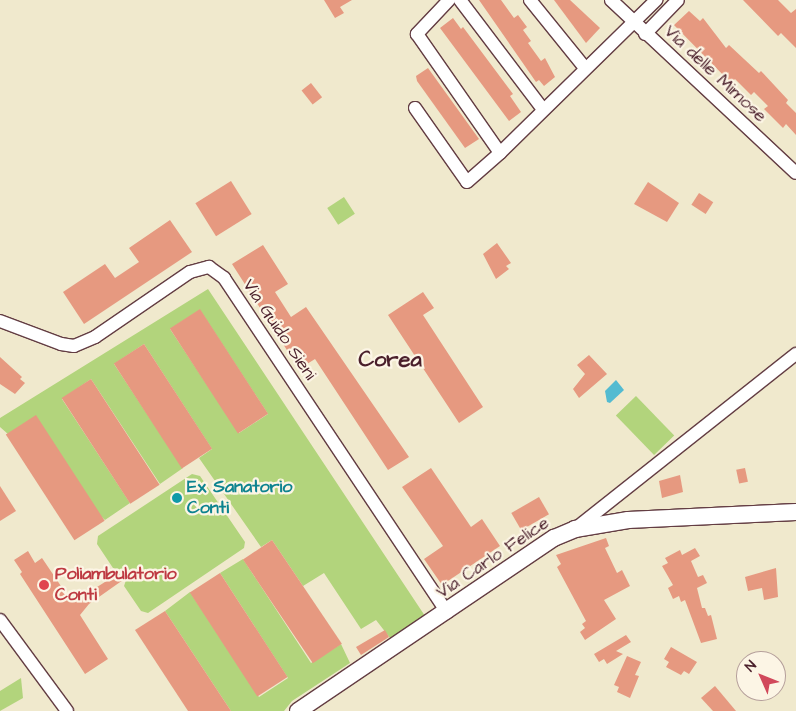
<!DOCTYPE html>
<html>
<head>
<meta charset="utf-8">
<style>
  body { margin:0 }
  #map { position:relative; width:796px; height:711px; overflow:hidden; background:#f0e9cd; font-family:"Architects Daughter",sans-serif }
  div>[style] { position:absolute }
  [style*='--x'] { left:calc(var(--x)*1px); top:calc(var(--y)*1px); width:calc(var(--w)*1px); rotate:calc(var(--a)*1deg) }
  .green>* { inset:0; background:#b2d47c; transform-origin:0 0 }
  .water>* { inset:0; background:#53bbd1 }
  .building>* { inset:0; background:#e69980; transform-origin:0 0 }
  .roads { filter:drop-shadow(1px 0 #633d43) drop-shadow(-1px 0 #633d43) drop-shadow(0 1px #633d43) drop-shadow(0 -1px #633d43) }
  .minor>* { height:12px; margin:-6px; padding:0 6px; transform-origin:6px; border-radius:6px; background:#fff }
  .major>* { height:16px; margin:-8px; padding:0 8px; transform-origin:8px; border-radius:8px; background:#fff }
  .dots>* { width:14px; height:14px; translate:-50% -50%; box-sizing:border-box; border:2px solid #fcf5e5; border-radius:50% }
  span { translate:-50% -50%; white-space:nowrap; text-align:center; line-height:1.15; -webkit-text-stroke:4.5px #fcf5e5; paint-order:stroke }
  .street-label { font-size:18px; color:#4a1f2b }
  .culture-label { font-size:18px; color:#0d838f; font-weight:700 }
  .left { translate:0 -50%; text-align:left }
  .health-label { font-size:18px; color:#be3a42; font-weight:700 }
  .district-label { font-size:22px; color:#4a1f2b; font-weight:700 }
  .north { position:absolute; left:736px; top:651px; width:50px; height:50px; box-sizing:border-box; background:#fcf5e5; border:1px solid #b59f9b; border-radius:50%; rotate:314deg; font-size:14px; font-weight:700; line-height:20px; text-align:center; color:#4a1f2b }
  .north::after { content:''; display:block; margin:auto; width:18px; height:22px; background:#d1495b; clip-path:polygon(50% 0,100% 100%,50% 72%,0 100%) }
</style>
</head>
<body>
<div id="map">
  <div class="green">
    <div style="left:344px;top:197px;width:20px;height:20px;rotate:57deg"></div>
    <div style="clip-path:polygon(evenodd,208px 289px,425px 616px,390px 638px,376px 620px,361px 629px,324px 573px,303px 586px,272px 540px,261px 547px,199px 458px,212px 449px,144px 344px,114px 364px,183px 468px,160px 484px,91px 379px,62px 399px,130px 503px,105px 520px,0 427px,0 418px,208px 289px,200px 310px,268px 414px,239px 433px,170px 329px,200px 310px)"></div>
    <div style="left:636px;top:396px;width:55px;height:28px;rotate:46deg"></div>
    <div style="clip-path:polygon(192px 474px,200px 476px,245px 542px,244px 548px,148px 613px,141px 611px,124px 586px,127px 577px,123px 570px,113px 568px,97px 544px,98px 536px)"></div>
    <div style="clip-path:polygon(243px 559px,311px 663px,341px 644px,350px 663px,292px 701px,284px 711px,231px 711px,165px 611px,190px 592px,259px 697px,288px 678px,220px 573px)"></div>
    <div style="clip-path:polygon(21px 678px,23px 698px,0 711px,0 691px)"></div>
  </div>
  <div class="water">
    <div style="clip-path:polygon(616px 380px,624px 390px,610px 403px,607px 402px,605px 391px)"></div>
  </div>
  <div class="building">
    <div style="clip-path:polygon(324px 0,352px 0,340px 7px,344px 13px,335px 18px)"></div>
    <div style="clip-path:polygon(479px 0,501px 0,514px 18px,518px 15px,527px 27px,523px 30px,531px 41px,528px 43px,541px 61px,545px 58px,555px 77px,544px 86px,539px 80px,536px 82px)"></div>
    <div style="clip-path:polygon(554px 0,570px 0,600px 28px,586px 43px)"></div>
    <div style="clip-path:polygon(743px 0,778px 0,791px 13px,796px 9px,796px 48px,781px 33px,778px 36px)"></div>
    <div style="clip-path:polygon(689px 11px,700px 21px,703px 18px,726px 48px,729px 45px,759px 73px,761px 71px,788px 100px,786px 103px,796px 113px,796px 135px,786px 124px,783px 128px,764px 109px,768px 106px,754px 92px,751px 95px,735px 79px,731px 83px,674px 25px)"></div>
    <div style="clip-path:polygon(453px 18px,461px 29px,463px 27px,513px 94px,510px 96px,521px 112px,509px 121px,440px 28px)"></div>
    <div style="clip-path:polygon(428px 68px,479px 139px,465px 148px,417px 81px,416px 76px)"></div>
    <div style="left:311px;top:83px;width:18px;height:12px;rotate:52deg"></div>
    <div style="left:231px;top:181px;width:39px;height:42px;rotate:58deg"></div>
    <div style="clip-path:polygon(648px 182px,679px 203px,667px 222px,634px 204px)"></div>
    <div style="left:699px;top:193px;width:17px;height:14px;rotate:33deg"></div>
    <div style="clip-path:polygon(170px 220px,192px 252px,84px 324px,63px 292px,105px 264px,115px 278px,139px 262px,129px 248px)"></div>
    <div style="clip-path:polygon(497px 243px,511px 263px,506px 266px,509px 269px,496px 279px,483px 254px)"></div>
    <div style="clip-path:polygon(263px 245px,288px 284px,275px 292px,291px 317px,306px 307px,409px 457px,388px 470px,315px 359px,299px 369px,232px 264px)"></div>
    <div style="clip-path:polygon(423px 292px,434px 308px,423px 315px,483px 407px,459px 423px,388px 315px)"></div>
    <div style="left:200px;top:309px;width:125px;height:36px;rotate:57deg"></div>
    <div style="left:144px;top:344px;width:125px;height:36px;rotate:57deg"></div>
    <div style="clip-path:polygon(589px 355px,607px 374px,579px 398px,573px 389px,585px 374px,577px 365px)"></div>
    <div style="clip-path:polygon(0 357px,22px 377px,20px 379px,25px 383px,15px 394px,0 384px)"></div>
    <div style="left:91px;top:379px;width:126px;height:35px;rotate:57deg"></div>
    <div style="left:36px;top:415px;width:126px;height:36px;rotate:57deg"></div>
    <div style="clip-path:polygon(431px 468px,471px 527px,482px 519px,500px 546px,442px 585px,424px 559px,443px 546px,402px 487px)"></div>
    <div style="left:745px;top:468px;width:14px;height:9px;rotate:78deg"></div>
    <div style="clip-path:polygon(680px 475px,683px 492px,662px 498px,659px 481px)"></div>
    <div style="clip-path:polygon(0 486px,16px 511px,0 521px)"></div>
    <div style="left:539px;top:497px;width:20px;height:32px;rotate:60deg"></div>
    <div style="clip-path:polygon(606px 538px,609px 546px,605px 548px,617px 573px,622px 570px,630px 586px,604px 600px,616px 619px,585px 640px,580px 632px,585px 628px,582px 624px,586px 621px,557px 567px,561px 564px,556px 555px)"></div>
    <div style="left:272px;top:540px;width:125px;height:35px;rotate:56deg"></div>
    <div style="clip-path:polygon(695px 548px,700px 556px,691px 561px,698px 577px,703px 575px,707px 583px,697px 588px,702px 608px,705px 608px,708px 616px,711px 615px,717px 639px,701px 643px,685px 600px,681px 602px,679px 596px,673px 599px,668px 588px,673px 585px,662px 566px,668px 563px,665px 558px,680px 550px,682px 555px)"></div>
    <div style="clip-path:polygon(28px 551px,35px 563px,42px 558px,67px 595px,71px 593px,83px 596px,119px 573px,123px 580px,89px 604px,80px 615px,108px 659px,85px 674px,20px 574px,22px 572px,14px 560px)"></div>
    <div style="clip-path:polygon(776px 568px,778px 597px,764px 600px,762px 588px,748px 591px,745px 577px)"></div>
    <div style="left:220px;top:573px;width:124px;height:36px;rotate:57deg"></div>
    <div style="clip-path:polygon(165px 611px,231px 711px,188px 711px,135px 630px)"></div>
    <div style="clip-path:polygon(385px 630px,389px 637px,361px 655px,356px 647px)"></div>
    <div style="clip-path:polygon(626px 635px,631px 642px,616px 651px,623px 654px,607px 664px,604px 659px,599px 662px,594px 654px)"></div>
    <div style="clip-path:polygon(671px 647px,697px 662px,689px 674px,684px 671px,681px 675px,666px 667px,669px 662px,664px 659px)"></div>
    <div style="clip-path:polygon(627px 656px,641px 662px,635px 675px,639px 676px,630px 698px,617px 692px,619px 687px,614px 685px)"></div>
    <div style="clip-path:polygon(715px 686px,736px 711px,713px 711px,701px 698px)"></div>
  </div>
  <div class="roads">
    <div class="minor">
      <div style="--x:449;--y:0;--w:47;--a:133.3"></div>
      <div style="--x:417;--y:34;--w:145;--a:55.1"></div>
      <div style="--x:500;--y:153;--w:219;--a:-44.4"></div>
      <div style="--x:460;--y:0;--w:136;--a:52.8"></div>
      <div style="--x:530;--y:0;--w:87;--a:51"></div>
      <div style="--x:611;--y:0;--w:253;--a:43.1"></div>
      <div style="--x:645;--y:34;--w:47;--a:-45.9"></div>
      <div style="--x:415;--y:108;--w:90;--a:54.9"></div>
      <div style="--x:467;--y:182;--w:44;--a:-41.3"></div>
      <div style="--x:0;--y:321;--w:65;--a:20.7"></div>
      <div style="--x:61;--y:344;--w:13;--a:9"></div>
      <div style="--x:74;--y:346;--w:23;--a:-23"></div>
      <div style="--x:95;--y:337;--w:115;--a:-34.4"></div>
      <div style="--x:190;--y:272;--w:20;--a:-15"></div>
      <div style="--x:209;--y:267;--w:19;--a:36"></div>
      <div style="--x:224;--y:278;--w:402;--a:56.3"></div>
      <div style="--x:575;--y:529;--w:282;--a:-38.4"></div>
      <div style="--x:0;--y:620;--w:113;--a:53.6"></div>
    </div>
    <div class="major">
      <div style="--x:298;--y:711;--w:309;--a:-34.1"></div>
      <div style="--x:554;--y:538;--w:23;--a:-23"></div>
      <div style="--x:575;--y:529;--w:54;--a:-9.6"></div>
      <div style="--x:628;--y:520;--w:168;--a:-2.7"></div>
    </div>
  </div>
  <div class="dots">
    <div style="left:177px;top:498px;background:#0f9aa8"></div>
    <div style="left:44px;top:585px;background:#e0444e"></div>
  </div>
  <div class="street-label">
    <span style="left:715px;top:74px;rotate:43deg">Via delle Mimose</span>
    <span style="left:279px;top:330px;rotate:56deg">Via Guido Sieni</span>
    <span style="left:493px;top:558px;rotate:-34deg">Via Carlo Felice</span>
  </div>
  <div class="culture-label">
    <span class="left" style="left:187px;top:498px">Ex Sanatorio<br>Conti</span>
  </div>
  <div class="health-label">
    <span class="left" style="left:55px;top:585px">Poliambulatorio<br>Conti</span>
  </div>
  <div class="district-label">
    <span style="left:390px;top:360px">Corea</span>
  </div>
  <div class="north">N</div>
</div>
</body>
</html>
